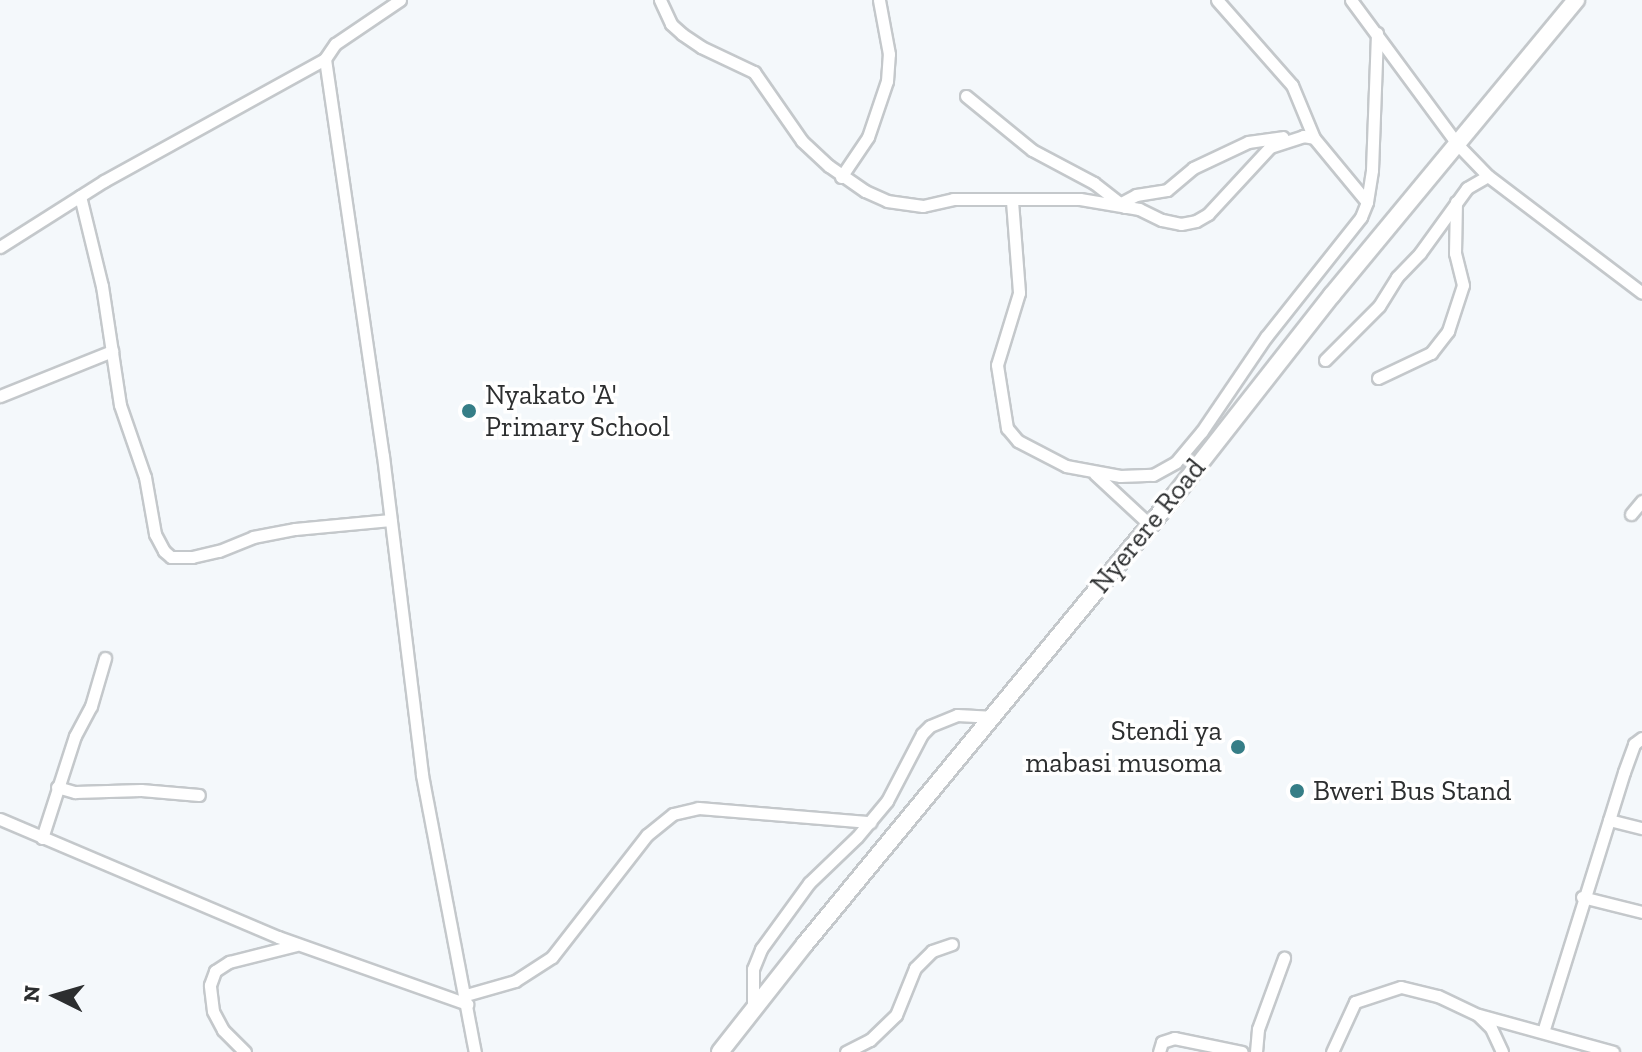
<!DOCTYPE html>
<html>
<head>
<meta charset="utf-8">
<style>
  body { margin:0 }
  #map { position:relative; width:1642px; height:1052px; overflow:hidden; background:#f4f8fb; font-family:"Zilla Slab",serif }
  div>[style] { position:absolute }
  [style*='--x'] { left:calc(var(--x)*1px); top:calc(var(--y)*1px); width:calc(var(--w)*1px); rotate:calc(var(--a)*1deg) }
  .roads { filter:drop-shadow(2px 0 #c4c8cb) drop-shadow(-2px 0 #c4c8cb) drop-shadow(0 2px #c4c8cb) drop-shadow(0 -2px #c4c8cb) }
  .street>* { height:11px; margin:-5.5px; padding:0 5.5px; transform-origin:5.5px; border-radius:5.5px; background:#fff }
  .primary>* { height:16px; margin:-8px; padding:0 8px; transform-origin:8px; border-radius:8px; background:#fff }
  .dots>* { width:22px; height:22px; translate:-50% -50%; box-sizing:border-box; border:4px solid #fff; border-radius:50% }
  span { translate:-50% -50%; white-space:nowrap; text-align:center; line-height:1.15; -webkit-text-stroke:7px #fff; paint-order:stroke }
  .poi-label { font-size:28px; color:#2c2e2f }
  .left { translate:0 -50%; text-align:left }
  .right { translate:-100% -50%; text-align:right }
  .street-label { font-size:28px; color:#2c2e2f }
  .north { position:absolute; left:16px; top:956px; width:80px; height:80px; -webkit-text-stroke:6px #fff; paint-order:stroke; rotate:275deg; font-size:22px; font-weight:700; line-height:32px; text-align:center; color:#2c2e2f }
  .north::after { content:''; display:block; margin:auto; width:28px; height:36px; background:#2c2e2f; clip-path:polygon(50% 0,100% 100%,50% 72%,0 100%) }
</style>
</head>
<body>
<div id="map">
  <div class="roads">
    <div class="street">
      <div style="--x:400;--y:0;--w:78;--a:145.9"></div>
      <div style="--x:335;--y:44;--w:18;--a:124"></div>
      <div style="--x:325;--y:59;--w:401;--a:81.7"></div>
      <div style="--x:383;--y:456;--w:321;--a:83"></div>
      <div style="--x:422;--y:775;--w:282;--a:79.2"></div>
      <div style="--x:660;--y:0;--w:26;--a:65"></div>
      <div style="--x:671;--y:24;--w:15;--a:42"></div>
      <div style="--x:682;--y:34;--w:23;--a:34"></div>
      <div style="--x:701;--y:47;--w:59;--a:25.3"></div>
      <div style="--x:754;--y:72;--w:84;--a:55.2"></div>
      <div style="--x:802;--y:141;--w:37;--a:43"></div>
      <div style="--x:829;--y:166;--w:44;--a:34.8"></div>
      <div style="--x:865;--y:191;--w:24;--a:24"></div>
      <div style="--x:887;--y:201;--w:36;--a:8"></div>
      <div style="--x:923;--y:206;--w:31;--a:-13"></div>
      <div style="--x:953;--y:199;--w:127;--a:0"></div>
      <div style="--x:1080;--y:199;--w:60;--a:9.6"></div>
      <div style="--x:1139;--y:209;--w:25;--a:26"></div>
      <div style="--x:1162;--y:220;--w:19;--a:12"></div>
      <div style="--x:1181;--y:224;--w:15;--a:-11"></div>
      <div style="--x:1196;--y:221;--w:14;--a:-30"></div>
      <div style="--x:1208;--y:214;--w:91;--a:-47.2"></div>
      <div style="--x:1270;--y:147;--w:35;--a:-18"></div>
      <div style="--x:1303;--y:136;--w:11;--a:10"></div>
      <div style="--x:1314;--y:138;--w:83;--a:50.4"></div>
      <div style="--x:1217;--y:0;--w:113;--a:48.6"></div>
      <div style="--x:1292;--y:85;--w:57;--a:67.5"></div>
      <div style="--x:1351;--y:0;--w:179;--a:53.6"></div>
      <div style="--x:1457;--y:144;--w:45;--a:45.9"></div>
      <div style="--x:1488;--y:176;--w:193;--a:37.2"></div>
      <div style="--x:966;--y:96;--w:85;--a:39.3"></div>
      <div style="--x:1032;--y:150;--w:70;--a:28"></div>
      <div style="--x:1094;--y:183;--w:39;--a:38"></div>
      <div style="--x:841;--y:177;--w:48;--a:-56"></div>
      <div style="--x:868;--y:137;--w:59;--a:-71.3"></div>
      <div style="--x:887;--y:81;--w:27;--a:-86"></div>
      <div style="--x:889;--y:54;--w:55;--a:-100.5"></div>
      <div style="--x:80;--y:196;--w:93;--a:76.3"></div>
      <div style="--x:102;--y:286;--w:120;--a:81.4"></div>
      <div style="--x:120;--y:405;--w:76;--a:70.9"></div>
      <div style="--x:145;--y:477;--w:58;--a:80"></div>
      <div style="--x:155;--y:534;--w:19;--a:62"></div>
      <div style="--x:164;--y:551;--w:9;--a:41"></div>
      <div style="--x:171;--y:557;--w:21;--a:0"></div>
      <div style="--x:192;--y:557;--w:28;--a:-13"></div>
      <div style="--x:219;--y:551;--w:37;--a:-22"></div>
      <div style="--x:253;--y:537;--w:43;--a:-10.8"></div>
      <div style="--x:295;--y:529;--w:96;--a:-5.4"></div>
      <div style="--x:1012;--y:201;--w:92;--a:85.6"></div>
      <div style="--x:1019;--y:293;--w:75;--a:107"></div>
      <div style="--x:997;--y:365;--w:64;--a:81"></div>
      <div style="--x:1007;--y:428;--w:17;--a:50"></div>
      <div style="--x:1018;--y:441;--w:54;--a:27.5"></div>
      <div style="--x:1066;--y:466;--w:55;--a:10.5"></div>
      <div style="--x:1120;--y:476;--w:33;--a:-2"></div>
      <div style="--x:1153;--y:475;--w:26;--a:-29"></div>
      <div style="--x:1176;--y:462;--w:40;--a:-50"></div>
      <div style="--x:1202;--y:431;--w:114;--a:-55.8"></div>
      <div style="--x:1266;--y:337;--w:153;--a:-51.6"></div>
      <div style="--x:1361;--y:217;--w:16;--a:-68"></div>
      <div style="--x:1367;--y:202;--w:32;--a:-81"></div>
      <div style="--x:1372;--y:170;--w:137;--a:-87.9"></div>
      <div style="--x:1121;--y:203;--w:17;--a:-28"></div>
      <div style="--x:1136;--y:195;--w:31;--a:-9"></div>
      <div style="--x:1167;--y:190;--w:34;--a:-40"></div>
      <div style="--x:1193;--y:168;--w:61;--a:-25.3"></div>
      <div style="--x:1248;--y:142;--w:35;--a:-8"></div>
      <div style="--x:0;--y:247;--w:123;--a:-32.4"></div>
      <div style="--x:104;--y:181;--w:252;--a:-28.9"></div>
      <div style="--x:1325;--y:360;--w:76;--a:-45"></div>
      <div style="--x:1379;--y:306;--w:34;--a:-58"></div>
      <div style="--x:1397;--y:277;--w:33;--a:-46"></div>
      <div style="--x:1420;--y:253;--w:80;--a:-54.1"></div>
      <div style="--x:1467;--y:188;--w:24;--a:-30"></div>
      <div style="--x:1378;--y:378;--w:59;--a:-25.3"></div>
      <div style="--x:1431;--y:353;--w:28;--a:-52"></div>
      <div style="--x:1448;--y:331;--w:48;--a:-71.9"></div>
      <div style="--x:1463;--y:285;--w:33;--a:-104"></div>
      <div style="--x:1455;--y:253;--w:51;--a:-88.9"></div>
      <div style="--x:0;--y:396;--w:121;--a:-21.9"></div>
      <div style="--x:1095;--y:474;--w:75;--a:42.8"></div>
      <div style="--x:1631;--y:514;--w:17;--a:-50"></div>
      <div style="--x:57;--y:787;--w:19;--a:16"></div>
      <div style="--x:75;--y:792;--w:66;--a:-1.7"></div>
      <div style="--x:141;--y:790;--w:58;--a:4.9"></div>
      <div style="--x:0;--y:819;--w:302;--a:23"></div>
      <div style="--x:278;--y:937;--w:201;--a:19.5"></div>
      <div style="--x:1609;--y:820;--w:34;--a:14"></div>
      <div style="--x:42;--y:838;--w:107;--a:-72.1"></div>
      <div style="--x:75;--y:736;--w:34;--a:-62"></div>
      <div style="--x:91;--y:706;--w:50;--a:-73.7"></div>
      <div style="--x:1582;--y:897;--w:62;--a:14"></div>
      <div style="--x:466;--y:995;--w:51;--a:-15.9"></div>
      <div style="--x:515;--y:981;--w:44;--a:-33"></div>
      <div style="--x:552;--y:957;--w:155;--a:-52.1"></div>
      <div style="--x:647;--y:835;--w:33;--a:-39"></div>
      <div style="--x:673;--y:814;--w:26;--a:-13"></div>
      <div style="--x:698;--y:808;--w:173;--a:4.7"></div>
      <div style="--x:753;--y:1009;--w:40;--a:-90"></div>
      <div style="--x:753;--y:969;--w:22;--a:-68"></div>
      <div style="--x:761;--y:949;--w:82;--a:-54"></div>
      <div style="--x:809;--y:883;--w:66;--a:-43.8"></div>
      <div style="--x:857;--y:837;--w:47;--a:-50.2"></div>
      <div style="--x:887;--y:801;--w:76;--a:-62.4"></div>
      <div style="--x:922;--y:734;--w:11;--a:-45"></div>
      <div style="--x:930;--y:726;--w:29;--a:-22"></div>
      <div style="--x:957;--y:715;--w:33;--a:3"></div>
      <div style="--x:1479;--y:1015;--w:139;--a:15.4"></div>
      <div style="--x:1543;--y:1032;--w:272;--a:-72.7"></div>
      <div style="--x:1624;--y:772;--w:30;--a:-70"></div>
      <div style="--x:1634;--y:744;--w:10;--a:-37"></div>
      <div style="--x:245;--y:1052;--w:31;--a:-135"></div>
      <div style="--x:223;--y:1030;--w:21;--a:-118"></div>
      <div style="--x:213;--y:1011;--w:26;--a:-97"></div>
      <div style="--x:210;--y:985;--w:15;--a:-70"></div>
      <div style="--x:215;--y:971;--w:17;--a:-33"></div>
      <div style="--x:229;--y:962;--w:69;--a:-14.2"></div>
      <div style="--x:846;--y:1052;--w:27;--a:-27"></div>
      <div style="--x:870;--y:1040;--w:36;--a:-44"></div>
      <div style="--x:896;--y:1015;--w:51;--a:-68"></div>
      <div style="--x:915;--y:968;--w:24;--a:-45"></div>
      <div style="--x:932;--y:951;--w:21;--a:-19"></div>
      <div style="--x:1159;--y:1052;--w:10;--a:-73"></div>
      <div style="--x:1162;--y:1042;--w:13;--a:-18"></div>
      <div style="--x:1174;--y:1038;--w:69;--a:11.6"></div>
      <div style="--x:1256;--y:1052;--w:23;--a:-85"></div>
      <div style="--x:1258;--y:1029;--w:76;--a:-69.9"></div>
      <div style="--x:1332;--y:1052;--w:55;--a:-65.3"></div>
      <div style="--x:1355;--y:1002;--w:48;--a:-18.1"></div>
      <div style="--x:1401;--y:987;--w:38;--a:14"></div>
      <div style="--x:1438;--y:996;--w:44;--a:25.4"></div>
      <div style="--x:1478;--y:1015;--w:18;--a:45"></div>
      <div style="--x:1491;--y:1028;--w:26;--a:65"></div>
    </div>
    <div class="primary">
      <div style="--x:720;--y:1052;--w:137;--a:-51.8"></div>
      <div style="--x:805;--y:944;--w:582;--a:-50.51"></div>
      <div style="--x:1175;--y:495;--w:254;--a:-51.9"></div>
      <div style="--x:1332;--y:295;--w:383;--a:-50.4"></div>
    </div>
  </div>
  <div class="dots">
    <div style="left:469px;top:411px;background:#367e87"></div>
    <div style="left:1238px;top:747px;background:#367e87"></div>
    <div style="left:1297px;top:791px;background:#367e87"></div>
  </div>
  <div class="poi-label">
    <span class="left" style="left:485px;top:411px">Nyakato 'A'<br>Primary School</span>
    <span class="right" style="left:1222px;top:747px">Stendi ya<br>mabasi musoma</span>
    <span class="left" style="left:1313px;top:791px">Bweri Bus Stand</span>
  </div>
  <div class="street-label">
    <span style="left:1148px;top:526px;rotate:-51deg">Nyerere Road</span>
  </div>
  <div class="north">N</div>
</div>
</body>
</html>
